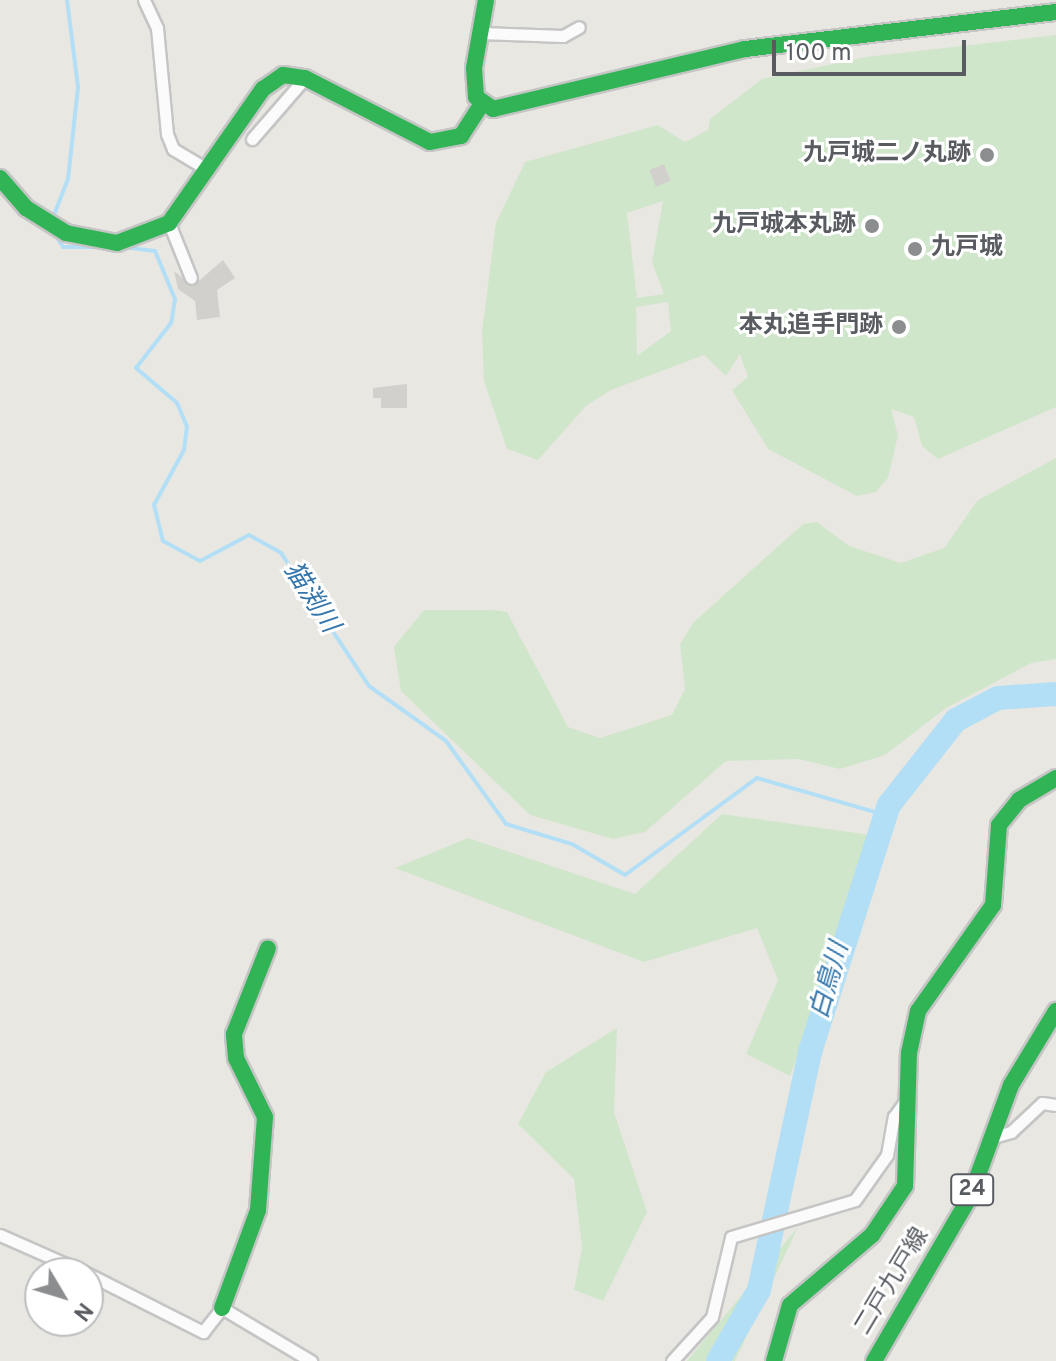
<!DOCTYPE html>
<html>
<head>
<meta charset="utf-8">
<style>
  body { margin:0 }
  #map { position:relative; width:1056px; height:1361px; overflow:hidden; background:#e9e7e2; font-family:Overpass,"Noto Sans JP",sans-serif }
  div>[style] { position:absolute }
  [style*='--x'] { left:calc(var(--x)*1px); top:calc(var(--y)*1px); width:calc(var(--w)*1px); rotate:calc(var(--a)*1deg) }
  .green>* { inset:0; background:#d0e6cb }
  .stream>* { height:4px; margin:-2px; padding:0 2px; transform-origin:2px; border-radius:2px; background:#b3dff6 }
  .river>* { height:24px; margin:-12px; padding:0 12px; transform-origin:12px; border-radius:12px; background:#b3dff6 }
  .building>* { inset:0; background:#d2d0cd; transform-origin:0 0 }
  .roads { filter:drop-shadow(2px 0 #c5c5c5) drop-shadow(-2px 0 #c5c5c5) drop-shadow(0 2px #c5c5c5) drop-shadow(0 -2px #c5c5c5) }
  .street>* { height:11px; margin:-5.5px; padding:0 5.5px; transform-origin:5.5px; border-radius:5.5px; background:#fcfbfb }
  .fast>* { height:16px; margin:-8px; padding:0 8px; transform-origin:8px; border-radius:8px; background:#30b455 }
  .dots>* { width:22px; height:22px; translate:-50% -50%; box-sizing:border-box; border:4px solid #fff; border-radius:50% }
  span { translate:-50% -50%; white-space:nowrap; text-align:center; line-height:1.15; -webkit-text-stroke:6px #fff; paint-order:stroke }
  .shield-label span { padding:2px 6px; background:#fff; border:2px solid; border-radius:6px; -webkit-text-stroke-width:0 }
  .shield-label { font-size:22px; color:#585c61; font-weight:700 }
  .poi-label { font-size:24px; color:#585c61; font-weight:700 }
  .right { translate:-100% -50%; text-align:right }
  .left { translate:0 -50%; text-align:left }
  .street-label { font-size:24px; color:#585c61 }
  .water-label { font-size:26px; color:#3576ab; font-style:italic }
  .north { position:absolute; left:24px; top:1257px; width:80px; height:80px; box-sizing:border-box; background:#fff; border:2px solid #bcbec0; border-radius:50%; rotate:128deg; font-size:22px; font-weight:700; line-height:32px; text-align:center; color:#585c61 }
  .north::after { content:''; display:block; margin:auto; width:28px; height:36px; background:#8b8d8e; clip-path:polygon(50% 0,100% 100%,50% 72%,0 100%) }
  .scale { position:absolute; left:772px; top:40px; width:194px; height:36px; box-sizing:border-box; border:4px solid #585c61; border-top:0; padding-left:10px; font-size:24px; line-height:28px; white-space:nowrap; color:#585c61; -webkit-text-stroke:6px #fff; paint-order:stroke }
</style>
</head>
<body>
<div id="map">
  <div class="green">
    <div style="clip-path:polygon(evenodd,1056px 35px,1056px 407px,938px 459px,922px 446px,914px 417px,891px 409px,898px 435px,888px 478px,876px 492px,857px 496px,768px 449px,732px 390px,748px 377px,740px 354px,726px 376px,704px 355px,611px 390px,586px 406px,538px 460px,507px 449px,484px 381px,482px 332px,496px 223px,525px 162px,658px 125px,685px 142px,708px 130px,710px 119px,762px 79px,866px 57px,1056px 35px,663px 201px,652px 262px,664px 294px,637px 298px,627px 213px,663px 201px,1056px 35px,668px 302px,671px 331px,637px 356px,636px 307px,668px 302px)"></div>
    <div style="clip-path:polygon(1056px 458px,1056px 659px,1031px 663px,946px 708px,885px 755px,840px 769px,798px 759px,726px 761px,645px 832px,613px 839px,530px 815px,401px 691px,394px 647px,424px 610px,493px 610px,507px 612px,568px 727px,600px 738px,672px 715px,685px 689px,680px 644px,694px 622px,803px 524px,817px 522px,849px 546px,901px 563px,944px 548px,978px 500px)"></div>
    <div style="clip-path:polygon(722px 814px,878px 836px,790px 1076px,746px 1054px,778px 980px,757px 928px,644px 962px,395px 868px,468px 838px,635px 894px)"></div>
    <div style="clip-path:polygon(617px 1028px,614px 1112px,647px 1212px,603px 1301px,574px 1290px,582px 1248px,574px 1179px,518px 1124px,546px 1072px)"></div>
    <div style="clip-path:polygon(798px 1227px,735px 1361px,687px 1361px)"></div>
  </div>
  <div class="stream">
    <div style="--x:52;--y:220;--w:44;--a:-68.7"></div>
    <div style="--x:68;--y:179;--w:93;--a:-83.8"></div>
    <div style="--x:78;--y:87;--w:88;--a:-97.2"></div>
    <div style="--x:51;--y:229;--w:22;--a:56"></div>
    <div style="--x:63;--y:247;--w:35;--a:0"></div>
    <div style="--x:123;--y:247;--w:32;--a:7"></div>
    <div style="--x:155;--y:251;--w:52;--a:67.4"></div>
    <div style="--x:175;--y:299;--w:24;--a:99"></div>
    <div style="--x:171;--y:323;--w:57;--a:127.9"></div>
    <div style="--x:136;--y:368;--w:54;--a:40.5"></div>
    <div style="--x:177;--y:403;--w:25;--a:67"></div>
    <div style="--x:187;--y:426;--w:24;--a:97"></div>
    <div style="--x:184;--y:450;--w:63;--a:118.6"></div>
    <div style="--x:154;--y:505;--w:37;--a:76"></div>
    <div style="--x:163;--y:541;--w:42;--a:28.4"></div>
    <div style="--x:200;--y:561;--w:55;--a:-28"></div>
    <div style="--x:249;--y:535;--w:37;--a:29"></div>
    <div style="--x:281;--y:553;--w:159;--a:56.5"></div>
    <div style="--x:369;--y:686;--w:95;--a:35.5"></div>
    <div style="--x:446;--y:741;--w:102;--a:54.1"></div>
    <div style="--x:506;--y:824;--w:69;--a:16.9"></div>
    <div style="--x:572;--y:844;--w:61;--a:30.3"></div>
    <div style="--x:625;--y:875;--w:164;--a:-36.3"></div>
    <div style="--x:757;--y:778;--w:133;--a:16.1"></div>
  </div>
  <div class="river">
    <div style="--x:718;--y:1361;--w:82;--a:-60"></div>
    <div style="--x:759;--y:1290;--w:243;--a:-77.9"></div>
    <div style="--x:810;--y:1052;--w:259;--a:-72.3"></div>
    <div style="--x:889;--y:805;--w:108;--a:-51.8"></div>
    <div style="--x:956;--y:720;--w:47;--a:-27.6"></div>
    <div style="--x:998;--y:698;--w:58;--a:-3.9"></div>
  </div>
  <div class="building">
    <div style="left:664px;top:164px;width:18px;height:16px;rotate:68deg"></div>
    <div style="clip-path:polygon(223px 260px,235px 278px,217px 290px,220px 317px,197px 320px,195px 301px,178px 289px,174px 271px,193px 286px)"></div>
    <div style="clip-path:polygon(407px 384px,407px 408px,381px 408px,381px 398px,373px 398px,373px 388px)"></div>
  </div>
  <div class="roads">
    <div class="street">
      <div style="--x:144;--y:0;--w:31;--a:65"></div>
      <div style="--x:157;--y:28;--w:106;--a:84.6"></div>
      <div style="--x:167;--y:134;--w:16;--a:68"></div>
      <div style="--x:173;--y:149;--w:39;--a:31"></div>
      <div style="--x:481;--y:33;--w:82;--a:2.1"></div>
      <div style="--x:563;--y:36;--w:18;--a:-29"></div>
      <div style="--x:252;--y:139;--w:81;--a:-49"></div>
      <div style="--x:169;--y:223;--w:59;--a:68.2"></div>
      <div style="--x:990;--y:1138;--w:22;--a:-16"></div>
      <div style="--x:1011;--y:1132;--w:42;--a:-43.1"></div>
      <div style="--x:1042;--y:1103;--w:14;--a:8"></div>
      <div style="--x:0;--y:1235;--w:94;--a:23.8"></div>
      <div style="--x:88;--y:1274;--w:129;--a:26.8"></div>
      <div style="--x:203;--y:1332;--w:31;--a:-52"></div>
      <div style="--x:222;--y:1308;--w:104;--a:30.8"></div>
      <div style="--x:672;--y:1361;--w:59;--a:-47.7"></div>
      <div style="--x:712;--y:1317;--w:82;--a:-76.6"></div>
      <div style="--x:731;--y:1237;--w:129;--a:-16.6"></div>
      <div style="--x:855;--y:1200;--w:55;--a:-54.6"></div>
      <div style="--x:887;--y:1155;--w:39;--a:-80"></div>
      <div style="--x:894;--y:1117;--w:24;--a:-55"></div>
    </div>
    <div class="fast">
      <div style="--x:486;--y:0;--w:69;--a:100"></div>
      <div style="--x:474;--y:68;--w:29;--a:86"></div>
      <div style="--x:476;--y:97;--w:21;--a:35"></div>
      <div style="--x:493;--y:109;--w:259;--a:-13.4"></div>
      <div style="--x:745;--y:49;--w:313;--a:-6.8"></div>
      <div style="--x:0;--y:178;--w:40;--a:49"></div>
      <div style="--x:26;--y:208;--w:47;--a:32"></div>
      <div style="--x:66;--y:233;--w:52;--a:11.1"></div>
      <div style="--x:117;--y:243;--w:56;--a:-21"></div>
      <div style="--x:169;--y:223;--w:164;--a:-55"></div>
      <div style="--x:263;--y:89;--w:24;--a:-35"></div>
      <div style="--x:283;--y:75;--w:22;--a:8"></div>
      <div style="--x:305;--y:78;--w:140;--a:27.1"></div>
      <div style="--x:430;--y:142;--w:32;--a:-11"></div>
      <div style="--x:461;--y:136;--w:38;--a:-57"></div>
      <div style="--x:222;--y:1308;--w:104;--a:-69.8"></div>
      <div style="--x:258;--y:1210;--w:93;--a:-85.7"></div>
      <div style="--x:265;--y:1117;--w:66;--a:-116.2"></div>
      <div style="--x:236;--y:1058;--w:24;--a:-95"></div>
      <div style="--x:234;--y:1034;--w:92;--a:-68.4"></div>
      <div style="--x:774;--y:1361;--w:58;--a:-74.1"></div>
      <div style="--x:790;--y:1305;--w:108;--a:-40.5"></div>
      <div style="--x:872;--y:1235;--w:59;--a:-56"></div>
      <div style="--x:905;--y:1186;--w:133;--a:-88.3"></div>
      <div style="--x:909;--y:1053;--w:43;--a:-77.9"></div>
      <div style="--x:918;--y:1011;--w:130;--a:-54.7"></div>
      <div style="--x:993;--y:905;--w:80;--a:-85.7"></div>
      <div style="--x:999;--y:825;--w:32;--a:-51"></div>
      <div style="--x:1019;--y:800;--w:43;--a:-30.7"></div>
      <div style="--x:874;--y:1361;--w:190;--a:-59.7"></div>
      <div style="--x:970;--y:1197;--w:119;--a:-69.9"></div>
      <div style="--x:1011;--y:1085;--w:87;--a:-58.7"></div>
    </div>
  </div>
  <div class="dots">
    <div style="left:987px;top:155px;background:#8b8d8e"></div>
    <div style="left:872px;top:226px;background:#8b8d8e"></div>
    <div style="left:915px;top:249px;background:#8b8d8e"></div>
    <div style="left:899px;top:327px;background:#8b8d8e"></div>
  </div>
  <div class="shield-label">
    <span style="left:972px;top:1190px">24</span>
  </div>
  <div class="poi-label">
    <span class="right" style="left:971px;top:155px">九戸城二ノ丸跡</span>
    <span class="right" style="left:856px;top:226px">九戸城本丸跡</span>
    <span class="left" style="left:931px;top:249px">九戸城</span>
    <span class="right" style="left:883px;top:327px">本丸追手門跡</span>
  </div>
  <div class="street-label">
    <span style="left:893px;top:1282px;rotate:-59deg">二戸九戸線</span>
  </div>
  <div class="water-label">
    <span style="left:310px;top:598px;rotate:57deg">猫渕川</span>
    <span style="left:831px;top:981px;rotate:-74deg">白鳥川</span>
  </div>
  <div class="north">N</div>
  <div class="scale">100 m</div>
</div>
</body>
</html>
